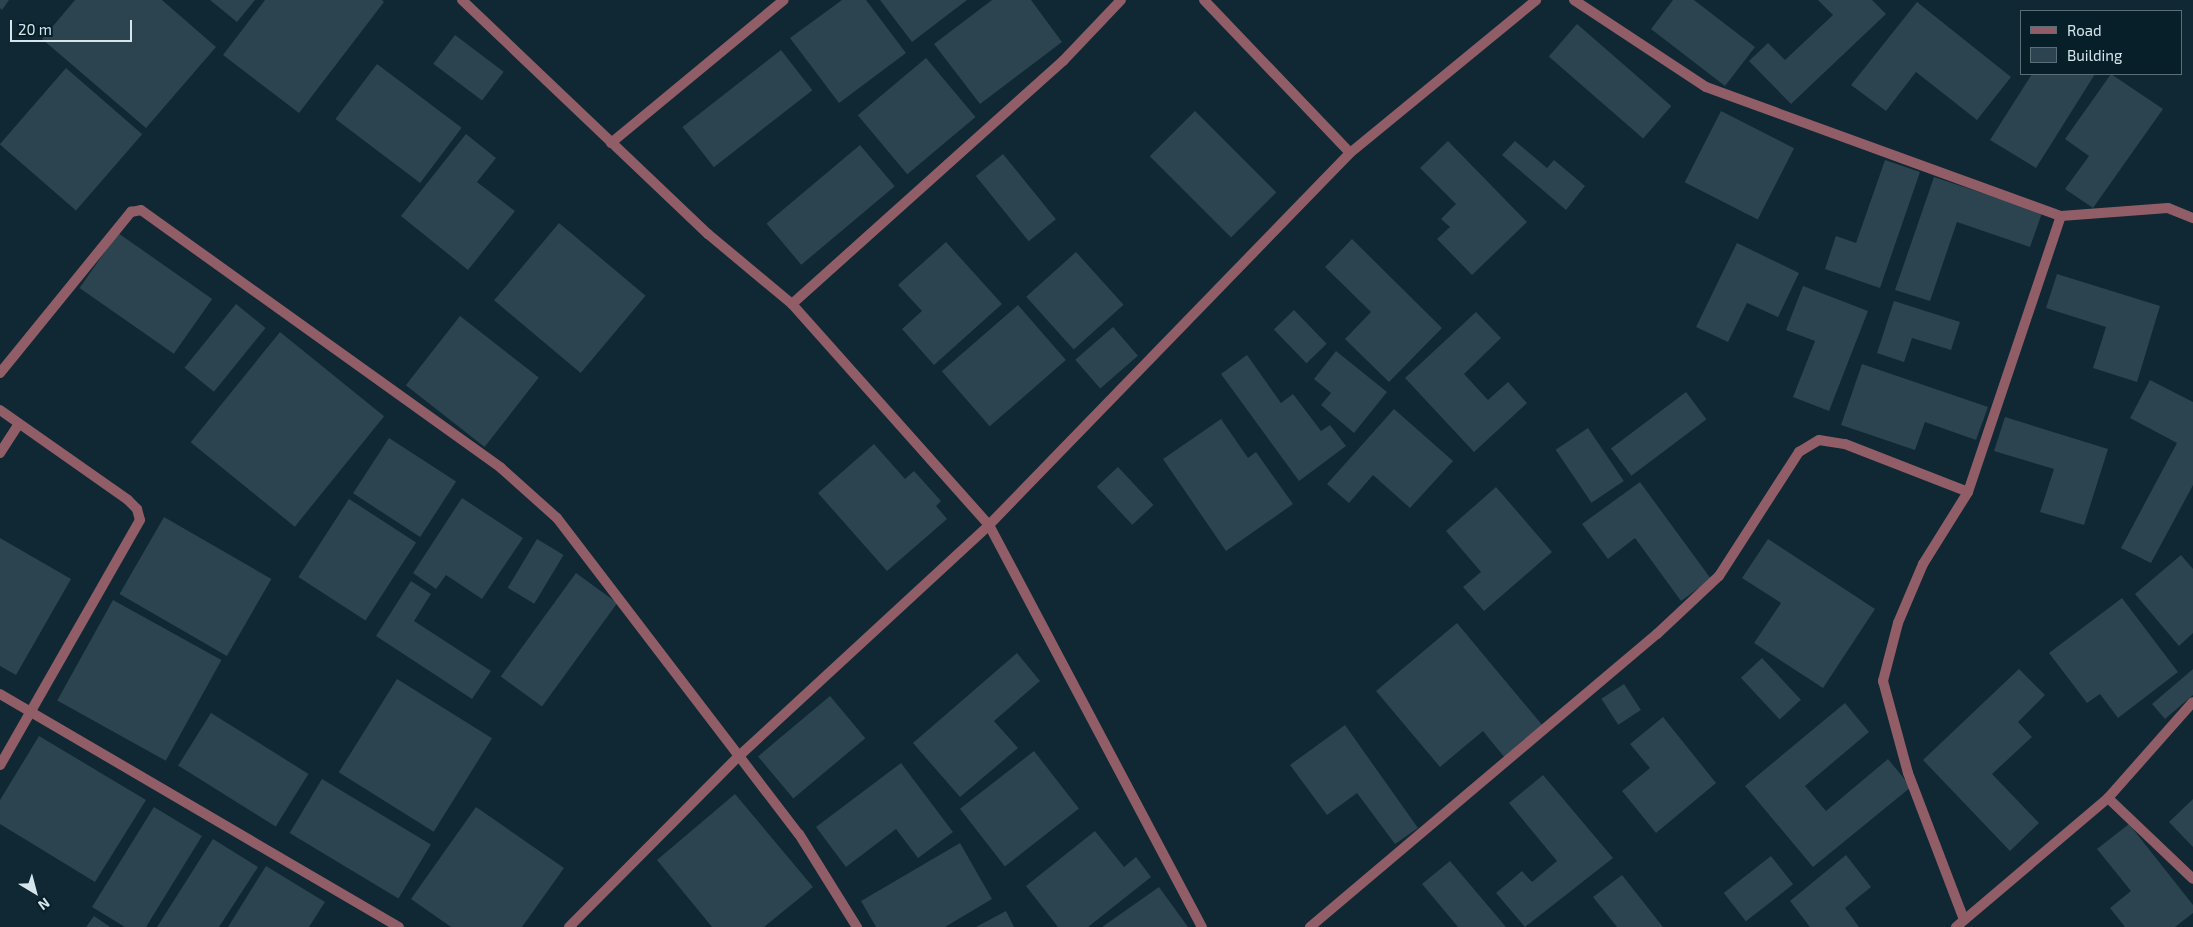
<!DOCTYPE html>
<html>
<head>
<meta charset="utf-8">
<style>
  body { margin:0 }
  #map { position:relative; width:2193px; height:927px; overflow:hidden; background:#0f2833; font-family:"Exo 2",sans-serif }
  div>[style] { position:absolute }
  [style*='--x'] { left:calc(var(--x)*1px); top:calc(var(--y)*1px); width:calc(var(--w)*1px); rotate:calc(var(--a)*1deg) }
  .building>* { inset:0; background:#2b444f; transform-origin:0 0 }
  .minor>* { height:10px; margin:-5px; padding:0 5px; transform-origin:5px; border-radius:5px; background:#915d67 }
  span { translate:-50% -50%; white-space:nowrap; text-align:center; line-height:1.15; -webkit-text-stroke:4px #061f29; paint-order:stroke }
  .legend { position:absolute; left:2020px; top:10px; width:162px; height:65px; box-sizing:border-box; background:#061f29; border:1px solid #5a6e77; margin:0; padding:6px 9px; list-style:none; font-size:15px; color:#d7e5ec }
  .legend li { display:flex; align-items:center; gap:10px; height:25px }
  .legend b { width:25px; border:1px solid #5a6e77 }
  .north { position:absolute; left:10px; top:867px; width:50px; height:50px; -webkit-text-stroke:4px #061f29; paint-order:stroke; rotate:143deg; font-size:14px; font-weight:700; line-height:20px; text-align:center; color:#d7e5ec }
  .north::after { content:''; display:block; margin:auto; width:18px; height:22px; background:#d7e5ec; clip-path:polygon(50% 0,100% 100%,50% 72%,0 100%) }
  .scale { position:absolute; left:10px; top:20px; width:122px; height:22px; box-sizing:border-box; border:2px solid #d7e5ec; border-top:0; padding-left:6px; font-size:15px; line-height:18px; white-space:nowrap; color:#d7e5ec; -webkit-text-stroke:4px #061f29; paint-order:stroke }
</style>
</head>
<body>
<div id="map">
  <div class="building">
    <div style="clip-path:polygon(0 0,9px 0,2px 10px,0 8px)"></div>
    <div style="clip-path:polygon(75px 0,162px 0,216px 47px,146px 128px,42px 39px)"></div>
    <div style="clip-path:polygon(210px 0,255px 0,237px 22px)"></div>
    <div style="clip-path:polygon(265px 0,382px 0,384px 2px,299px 113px,223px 55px)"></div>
    <div style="clip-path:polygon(842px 0,866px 0,906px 53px,839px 103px,790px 38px)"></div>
    <div style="clip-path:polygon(880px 0,967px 0,912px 42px)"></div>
    <div style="clip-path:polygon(992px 0,1031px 0,1062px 42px,980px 104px,934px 44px)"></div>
    <div style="clip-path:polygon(1673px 0,1694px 0,1755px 47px,1725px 86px,1651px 29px)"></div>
    <div style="clip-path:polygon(1818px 0,1872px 0,1886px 14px,1791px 104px,1749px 61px,1768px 43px,1785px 60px,1833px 15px)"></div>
    <div style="clip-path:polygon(1917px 2px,2011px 77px,1977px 120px,1916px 72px,1886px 111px,1851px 85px)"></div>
    <div style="left:1577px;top:24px;width:125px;height:43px;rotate:41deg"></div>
    <div style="left:455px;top:35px;width:61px;height:36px;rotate:37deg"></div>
    <div style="left:781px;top:50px;width:51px;height:125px;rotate:52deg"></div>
    <div style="left:926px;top:58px;width:77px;height:89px;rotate:50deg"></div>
    <div style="left:377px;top:64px;width:106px;height:69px;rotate:37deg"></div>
    <div style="left:66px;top:68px;width:101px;height:101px;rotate:41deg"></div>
    <div style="clip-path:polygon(2032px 74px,2095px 74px,2036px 168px,1990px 140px)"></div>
    <div style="clip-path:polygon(2111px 74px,2163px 109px,2093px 208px,2065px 189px,2089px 156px,2065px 139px)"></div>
    <div style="left:1195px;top:111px;width:115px;height:64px;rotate:45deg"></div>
    <div style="left:1721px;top:111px;width:82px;height:80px;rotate:27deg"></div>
    <div style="clip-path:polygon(466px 134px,496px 158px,477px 182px,515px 211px,468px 270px,401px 216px)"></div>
    <div style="clip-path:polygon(1448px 141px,1527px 222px,1472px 275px,1437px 239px,1450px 227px,1441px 219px,1456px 204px,1420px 168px)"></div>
    <div style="clip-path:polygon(1515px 141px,1547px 168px,1554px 160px,1585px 186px,1566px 210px,1502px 155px)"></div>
    <div style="left:860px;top:145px;width:54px;height:122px;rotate:50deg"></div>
    <div style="left:1003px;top:154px;width:84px;height:35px;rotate:51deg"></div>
    <div style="clip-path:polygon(1885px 160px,1920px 172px,1880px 288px,1825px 269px,1836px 236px,1856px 243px)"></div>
    <div style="clip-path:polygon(1934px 177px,2042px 213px,2030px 247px,1957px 222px,1930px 301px,1895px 290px)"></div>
    <div style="left:559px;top:223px;width:113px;height:101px;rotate:40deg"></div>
    <div style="left:118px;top:233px;width:115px;height:67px;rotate:35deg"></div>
    <div style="clip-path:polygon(1352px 239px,1442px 328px,1389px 382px,1345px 339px,1371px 312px,1325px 267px)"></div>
    <div style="clip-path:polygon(946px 242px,1002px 304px,934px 365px,902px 329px,922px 311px,898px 285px)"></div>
    <div style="clip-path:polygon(1737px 243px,1799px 273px,1778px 317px,1747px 303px,1728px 342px,1696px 327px)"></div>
    <div style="left:1076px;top:252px;width:71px;height:67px;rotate:48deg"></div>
    <div style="clip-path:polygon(2057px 274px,2160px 306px,2137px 382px,2093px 368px,2106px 327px,2046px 308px)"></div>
    <div style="clip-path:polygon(1803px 286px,1868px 311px,1829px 411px,1793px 397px,1815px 341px,1786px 330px)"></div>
    <div style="clip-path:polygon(1894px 301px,1960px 322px,1951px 350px,1912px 338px,1904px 362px,1877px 353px)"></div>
    <div style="left:236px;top:304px;width:38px;height:82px;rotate:39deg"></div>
    <div style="left:1018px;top:305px;width:73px;height:101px;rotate:49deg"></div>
    <div style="left:1294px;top:310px;width:47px;height:28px;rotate:46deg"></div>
    <div style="clip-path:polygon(1476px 312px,1501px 338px,1464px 374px,1488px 400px,1508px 382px,1527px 403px,1474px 452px,1405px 378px)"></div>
    <div style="left:460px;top:316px;width:100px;height:88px;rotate:38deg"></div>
    <div style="left:1113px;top:327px;width:38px;height:50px;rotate:49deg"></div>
    <div style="left:280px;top:332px;width:134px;height:142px;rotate:39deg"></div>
    <div style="clip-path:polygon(1336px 351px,1387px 392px,1354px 433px,1321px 405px,1331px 393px,1314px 379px)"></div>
    <div style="clip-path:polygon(1247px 355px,1281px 403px,1293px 394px,1321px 431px,1330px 425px,1346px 446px,1299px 481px,1221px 374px)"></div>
    <div style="clip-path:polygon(1862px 364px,1988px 407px,1976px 440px,1925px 422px,1915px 450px,1841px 425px)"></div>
    <div style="clip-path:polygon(2150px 380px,2193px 402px,2193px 485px,2151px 563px,2121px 548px,2177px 443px,2130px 418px)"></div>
    <div style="left:1686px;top:392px;width:34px;height:94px;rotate:53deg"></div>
    <div style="clip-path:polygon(1394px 409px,1453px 461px,1410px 508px,1373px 475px,1349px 503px,1327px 484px)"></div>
    <div style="clip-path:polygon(2005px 417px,2108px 449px,2084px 525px,2040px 512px,2054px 469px,1994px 451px)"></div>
    <div style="clip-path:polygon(1221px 419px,1248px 458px,1256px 452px,1293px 504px,1226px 551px,1163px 459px)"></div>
    <div style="left:1588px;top:428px;width:64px;height:39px;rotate:56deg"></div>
    <div style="left:389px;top:438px;width:80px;height:66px;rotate:33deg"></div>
    <div style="clip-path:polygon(874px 444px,905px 479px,914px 471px,941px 501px,936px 506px,947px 519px,887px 571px,818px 493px)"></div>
    <div style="left:1118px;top:467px;width:52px;height:29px;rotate:47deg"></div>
    <div style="clip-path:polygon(1640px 482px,1711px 579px,1681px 601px,1635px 538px,1608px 559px,1582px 524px)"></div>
    <div style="clip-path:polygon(1496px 487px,1552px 552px,1484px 611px,1463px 587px,1481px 572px,1446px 531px)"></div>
    <div style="clip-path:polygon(462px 498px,523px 538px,482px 599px,446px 575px,436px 589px,413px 573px)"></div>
    <div style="left:349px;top:499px;width:80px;height:93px;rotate:33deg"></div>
    <div style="left:164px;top:517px;width:124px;height:89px;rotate:30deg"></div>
    <div style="clip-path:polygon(0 538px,71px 579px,16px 675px,0 666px)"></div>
    <div style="left:537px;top:539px;width:31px;height:57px;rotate:31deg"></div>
    <div style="clip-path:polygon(1768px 539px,1875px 609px,1823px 688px,1754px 643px,1781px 603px,1742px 578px)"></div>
    <div style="clip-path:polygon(2181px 555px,2193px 569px,2193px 633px,2179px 646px,2135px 594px)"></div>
    <div style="left:576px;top:573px;width:51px;height:128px;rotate:36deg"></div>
    <div style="clip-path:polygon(411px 581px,431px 594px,414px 621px,491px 671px,472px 699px,376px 636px)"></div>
    <div style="clip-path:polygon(2122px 598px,2178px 672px,2118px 718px,2100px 694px,2087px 703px,2049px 653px)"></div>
    <div style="left:113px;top:600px;width:124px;height:115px;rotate:29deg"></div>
    <div style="clip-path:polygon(1457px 623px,1543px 726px,1505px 758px,1483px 731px,1440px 767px,1376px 691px)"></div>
    <div style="clip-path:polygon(1017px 653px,1040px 681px,994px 721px,1018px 748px,960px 797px,913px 743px)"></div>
    <div style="left:1762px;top:658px;width:57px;height:29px;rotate:47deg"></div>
    <div style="clip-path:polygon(2019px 669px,2045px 695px,2018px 722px,2032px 737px,1992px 774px,2039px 823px,2010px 851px,1923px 760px)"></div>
    <div style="clip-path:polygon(2193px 669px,2193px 695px,2165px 719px,2152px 704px)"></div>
    <div style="left:397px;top:679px;width:112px;height:110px;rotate:32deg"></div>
    <div style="left:1624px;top:684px;width:31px;height:27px;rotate:57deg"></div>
    <div style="left:830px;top:696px;width:55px;height:94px;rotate:50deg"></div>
    <div style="clip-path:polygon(1845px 703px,1869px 732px,1805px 786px,1826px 811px,1888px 759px,1911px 787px,1813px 867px,1745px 786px)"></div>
    <div style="left:211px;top:713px;width:115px;height:62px;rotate:32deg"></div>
    <div style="clip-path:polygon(1663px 717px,1716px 783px,1656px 833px,1622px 791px,1650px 768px,1630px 744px)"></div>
    <div style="clip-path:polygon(1345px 725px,1418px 828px,1395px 844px,1357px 793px,1327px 815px,1290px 765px)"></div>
    <div style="clip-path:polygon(39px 736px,146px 800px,95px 882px,0 824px,0 800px)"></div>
    <div style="left:1034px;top:751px;width:73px;height:94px;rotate:52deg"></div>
    <div style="clip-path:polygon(901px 763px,953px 832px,918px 858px,896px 829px,846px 867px,816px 827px)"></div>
    <div style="clip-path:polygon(1543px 775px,1613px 858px,1525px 927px,1496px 893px,1522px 871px,1532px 882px,1557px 861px,1509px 803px)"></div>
    <div style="left:322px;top:779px;width:127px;height:63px;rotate:31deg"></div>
    <div style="clip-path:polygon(735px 794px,813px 887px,764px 927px,712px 927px,657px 860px)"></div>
    <div style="clip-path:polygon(2193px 799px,2193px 847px,2169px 822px)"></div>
    <div style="clip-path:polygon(154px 807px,202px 836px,146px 927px,125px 927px,92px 907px)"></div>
    <div style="clip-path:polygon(476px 807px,564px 868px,522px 927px,451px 927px,411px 899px)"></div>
    <div style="clip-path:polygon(2129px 824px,2193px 905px,2193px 913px,2175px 927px,2125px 927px,2110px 908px,2131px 891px,2097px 849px)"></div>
    <div style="clip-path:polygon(1095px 831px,1124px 867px,1136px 857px,1151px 877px,1088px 927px,1058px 927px,1026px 886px)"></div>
    <div style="clip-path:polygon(213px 839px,258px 867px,219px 927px,157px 927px)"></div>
    <div style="clip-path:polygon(960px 843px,992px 899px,945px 927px,876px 927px,861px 901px)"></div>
    <div style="clip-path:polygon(1846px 855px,1871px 887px,1845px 908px,1859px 927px,1810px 927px,1790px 901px)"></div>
    <div style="left:1771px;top:856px;width:36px;height:60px;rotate:52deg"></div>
    <div style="clip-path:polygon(1450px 861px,1506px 927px,1458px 927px,1422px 884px)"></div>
    <div style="clip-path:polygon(266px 866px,325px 902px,309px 927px,228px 927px)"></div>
    <div style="clip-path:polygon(1622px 875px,1663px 927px,1617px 927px,1593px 897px)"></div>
    <div style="clip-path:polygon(1159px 887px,1188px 927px,1102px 927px)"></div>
    <div style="clip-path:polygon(1006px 911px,1014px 927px,976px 927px)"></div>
    <div style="clip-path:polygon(94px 916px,110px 927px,86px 927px)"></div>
  </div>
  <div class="minor">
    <div style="--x:462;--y:0;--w:340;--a:43.6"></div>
    <div style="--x:708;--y:234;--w:109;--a:39.8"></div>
    <div style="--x:792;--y:304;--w:296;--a:48.3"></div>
    <div style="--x:989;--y:525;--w:455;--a:62.1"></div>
    <div style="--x:1204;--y:0;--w:211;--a:46.3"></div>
    <div style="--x:1574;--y:0;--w:158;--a:33.4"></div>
    <div style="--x:1706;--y:87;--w:378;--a:20"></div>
    <div style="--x:2061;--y:216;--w:107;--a:-4.3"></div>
    <div style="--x:2168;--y:208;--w:27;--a:22"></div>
    <div style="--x:611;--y:143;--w:224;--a:-39.6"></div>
    <div style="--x:792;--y:304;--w:364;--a:-41.9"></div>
    <div style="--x:1063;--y:61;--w:84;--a:-46.4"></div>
    <div style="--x:0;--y:373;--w:208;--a:-50.9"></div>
    <div style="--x:131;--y:212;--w:10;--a:-11"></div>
    <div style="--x:141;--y:210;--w:443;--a:35.6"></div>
    <div style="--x:501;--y:468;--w:75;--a:41.8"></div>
    <div style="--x:557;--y:518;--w:398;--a:52.6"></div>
    <div style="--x:799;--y:834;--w:110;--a:58.1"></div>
    <div style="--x:0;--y:410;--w:156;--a:35.1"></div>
    <div style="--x:128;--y:500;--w:13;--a:45"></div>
    <div style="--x:137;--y:509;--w:11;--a:75"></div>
    <div style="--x:140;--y:520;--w:282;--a:119.7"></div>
    <div style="--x:0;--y:453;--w:33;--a:-57"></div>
    <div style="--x:1968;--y:492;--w:291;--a:-71.4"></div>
    <div style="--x:0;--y:694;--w:462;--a:30.3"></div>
    <div style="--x:2108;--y:798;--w:117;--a:43.6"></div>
    <div style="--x:569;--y:927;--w:241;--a:-45.2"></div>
    <div style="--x:739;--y:756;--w:340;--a:-42.7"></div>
    <div style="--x:989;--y:525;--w:518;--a:-45.86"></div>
    <div style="--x:1350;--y:153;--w:241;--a:-39.4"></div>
    <div style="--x:1310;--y:927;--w:454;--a:-40.2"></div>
    <div style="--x:1657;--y:634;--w:85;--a:-43.1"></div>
    <div style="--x:1719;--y:576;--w:148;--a:-57.2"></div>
    <div style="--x:1799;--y:452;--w:23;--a:-31"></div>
    <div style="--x:1819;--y:440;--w:26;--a:9"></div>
    <div style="--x:1845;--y:444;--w:132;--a:21.3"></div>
    <div style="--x:1968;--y:492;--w:85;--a:122"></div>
    <div style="--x:1923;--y:564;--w:64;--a:113"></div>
    <div style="--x:1898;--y:623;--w:60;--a:104.5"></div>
    <div style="--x:1883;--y:681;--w:95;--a:74.8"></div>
    <div style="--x:1908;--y:773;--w:157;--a:69.1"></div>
    <div style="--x:1956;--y:927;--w:199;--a:-40.3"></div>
    <div style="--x:2108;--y:798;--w:128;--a:-48.5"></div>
  </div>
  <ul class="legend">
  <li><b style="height:6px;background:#915d67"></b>Road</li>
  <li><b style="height:14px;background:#2b444f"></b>Building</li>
  </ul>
  <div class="north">N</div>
  <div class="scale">20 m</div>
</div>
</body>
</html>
